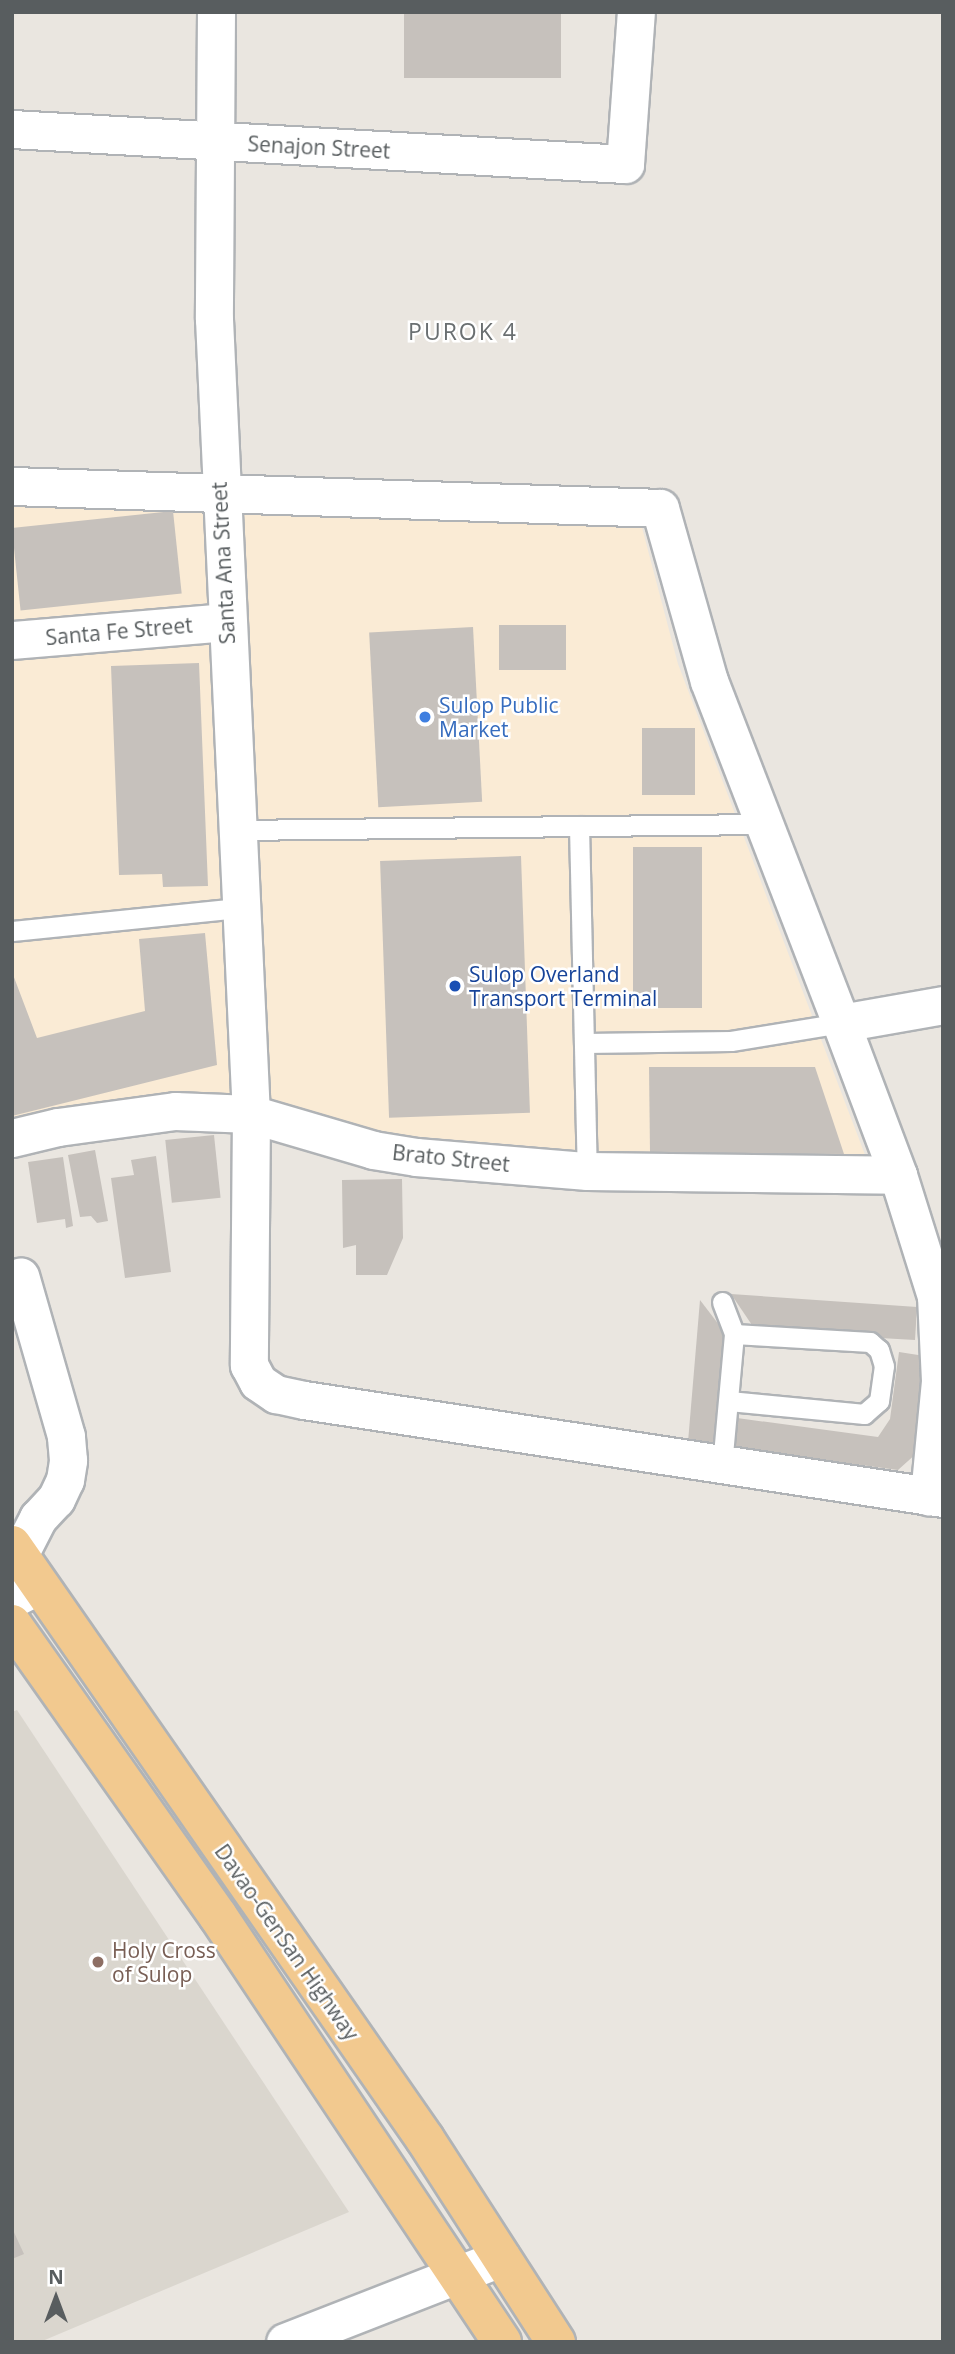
<!DOCTYPE html>
<html>
<head>
<meta charset="utf-8">
<style>
  body { margin:0 }
  #map { position:relative; width:955px; height:2354px; overflow:hidden; background:#eae6e0; font-family:"Open Sans",sans-serif }
  div>[style] { position:absolute }
  [style*='--x'] { left:calc(var(--x)*1px); top:calc(var(--y)*1px); width:calc(var(--w)*1px); rotate:calc(var(--a)*1deg) }
  .commercial>* { inset:0; background:#faebd5 }
  .education>* { inset:0; background:#dad6ce }
  .building>* { inset:0; background:#c6c1bc; transform-origin:0 0 }
  .roads { filter:drop-shadow(2px 0 #b0b3b6) drop-shadow(-2px 0 #b0b3b6) drop-shadow(0 2px #b0b3b6) drop-shadow(0 -2px #b0b3b6) }
  .lane>* { height:19px; margin:-9.5px; padding:0 9.5px; transform-origin:9.5px; border-radius:9.5px; background:#fff }
  .street>* { height:37px; margin:-18.5px; padding:0 18.5px; transform-origin:18.5px; border-radius:18.5px; background:#fff }
  .highway>* { height:38px; margin:-19px; padding:0 19px; transform-origin:19px; border-radius:19px; background:#f2c98f }
  .dots>* { width:19px; height:19px; translate:-50% -50%; box-sizing:border-box; border:4px solid #fff; border-radius:50% }
  span { translate:-50% -50%; white-space:nowrap; text-align:center; line-height:1.15; -webkit-text-stroke:5px #fff; paint-order:stroke }
  .street-label { font-size:21px; color:#585d5f }
  .shop-label { font-size:21px; color:#366cbe }
  .left { translate:0 -50%; text-align:left }
  .transit-label { font-size:21px; color:#164399 }
  .education-label { font-size:21px; color:#785e54 }
  .neighbourhood-label { font-size:23px; color:#6a6f71; letter-spacing:2px }
  .frame { position:absolute; inset:0; border:14px solid #585d5f; pointer-events:none }
  .north { position:absolute; left:21px; top:2263px; width:70px; height:70px; -webkit-text-stroke:5px #fff; paint-order:stroke; rotate:0deg; font-size:19px; font-weight:700; line-height:28px; text-align:center; color:#585d5f }
  .north::after { content:''; display:block; margin:auto; width:24px; height:32px; background:#585d5f; clip-path:polygon(50% 0,100% 100%,50% 72%,0 100%) }
</style>
</head>
<body>
<div id="map">
  <div class="commercial">
    <div style="clip-path:polygon(12px 498px,640px 520px,678px 664px,867px 1160px,634px 1155px,376px 1133px,12px 1124px)"></div>
  </div>
  <div class="education">
    <div style="clip-path:polygon(17px 1710px,349px 2212px,40px 2342px,12px 2342px,12px 1712px)"></div>
  </div>
  <div class="building">
    <div style="left:404px;top:12px;width:157px;height:66px"></div>
    <div style="left:173px;top:511px;width:83px;height:162px;rotate:84deg"></div>
    <div style="left:499px;top:625px;width:67px;height:45px"></div>
    <div style="left:473px;top:627px;width:175px;height:104px;rotate:87deg"></div>
    <div style="clip-path:polygon(199px 663px,208px 886px,163px 887px,162px 874px,119px 875px,111px 666px)"></div>
    <div style="left:695px;top:728px;width:67px;height:53px;rotate:90deg"></div>
    <div style="left:633px;top:847px;width:69px;height:161px"></div>
    <div style="left:521px;top:856px;width:257px;height:141px;rotate:88deg"></div>
    <div style="clip-path:polygon(205px 933px,217px 1065px,12px 1116px,12px 972px,37px 1038px,145px 1011px,139px 939px)"></div>
    <div style="clip-path:polygon(649px 1067px,815px 1067px,844px 1154px,650px 1152px)"></div>
    <div style="left:214px;top:1135px;width:63px;height:49px;rotate:84deg"></div>
    <div style="clip-path:polygon(95px 1150px,108px 1221px,97px 1223px,91px 1216px,80px 1217px,68px 1155px)"></div>
    <div style="clip-path:polygon(156px 1156px,171px 1272px,125px 1278px,111px 1178px,134px 1175px,131px 1160px)"></div>
    <div style="clip-path:polygon(63px 1157px,73px 1226px,66px 1228px,65px 1219px,37px 1223px,28px 1162px)"></div>
    <div style="clip-path:polygon(402px 1179px,403px 1238px,387px 1275px,356px 1275px,356px 1245px,343px 1248px,342px 1180px)"></div>
    <div style="clip-path:polygon(731px 1294px,917px 1307px,915px 1340px,756px 1331px)"></div>
    <div style="clip-path:polygon(700px 1300px,726px 1334px,716px 1446px,688px 1442px)"></div>
    <div style="clip-path:polygon(899px 1352px,931px 1357px,918px 1452px,898px 1470px,734px 1448px,737px 1418px,878px 1437px,890px 1419px)"></div>
    <div style="clip-path:polygon(12px 2228px,24px 2254px,12px 2259px)"></div>
  </div>
  <div class="roads">
    <div class="lane">
      <div style="--x:579;--y:826;--w:345;--a:88.7"></div>
      <div style="--x:235;--y:830;--w:527;--a:-0.65"></div>
      <div style="--x:12;--y:931;--w:228;--a:-5.8"></div>
      <div style="--x:585;--y:1043;--w:146;--a:-0.8"></div>
      <div style="--x:731;--y:1041;--w:111;--a:-9.3"></div>
      <div style="--x:722;--y:1302;--w:34;--a:69"></div>
      <div style="--x:734;--y:1334;--w:133;--a:95.2"></div>
      <div style="--x:729;--y:1401;--w:136;--a:5.5"></div>
      <div style="--x:864;--y:1414;--w:20;--a:-41"></div>
      <div style="--x:879;--y:1401;--w:35;--a:-82"></div>
      <div style="--x:884;--y:1366;--w:17;--a:-107"></div>
      <div style="--x:879;--y:1350;--w:12;--a:-138"></div>
      <div style="--x:870;--y:1342;--w:136;--a:-176.6"></div>
    </div>
    <div class="street">
      <div style="--x:216;--y:12;--w:307;--a:90.4"></div>
      <div style="--x:214;--y:319;--w:796;--a:87.34"></div>
      <div style="--x:251;--y:1114;--w:251;--a:90.5"></div>
      <div style="--x:249;--y:1365;--w:19;--a:62"></div>
      <div style="--x:258;--y:1382;--w:22;--a:34"></div>
      <div style="--x:276;--y:1394;--w:29;--a:12"></div>
      <div style="--x:304;--y:1400;--w:646;--a:8.72"></div>
      <div style="--x:12;--y:129;--w:614;--a:3.27"></div>
      <div style="--x:625;--y:164;--w:152;--a:-85.9"></div>
      <div style="--x:12;--y:486;--w:648;--a:1.94"></div>
      <div style="--x:660;--y:508;--w:180;--a:74.2"></div>
      <div style="--x:709;--y:681;--w:367;--a:68.9"></div>
      <div style="--x:841;--y:1023;--w:162;--a:69.4"></div>
      <div style="--x:898;--y:1175;--w:127;--a:72.6"></div>
      <div style="--x:936;--y:1296;--w:85;--a:87.3"></div>
      <div style="--x:940;--y:1381;--w:116;--a:95.5"></div>
      <div style="--x:12;--y:640;--w:215;--a:-4.8"></div>
      <div style="--x:841;--y:1023;--w:104;--a:-10"></div>
      <div style="--x:12;--y:1138;--w:47;--a:-13.4"></div>
      <div style="--x:58;--y:1127;--w:118;--a:-7.8"></div>
      <div style="--x:175;--y:1111;--w:76;--a:2.3"></div>
      <div style="--x:251;--y:1114;--w:127;--a:16.4"></div>
      <div style="--x:373;--y:1150;--w:44;--a:9.2"></div>
      <div style="--x:416;--y:1157;--w:172;--a:4.7"></div>
      <div style="--x:587;--y:1171;--w:311;--a:0.7"></div>
      <div style="--x:19;--y:1555;--w:42;--a:-62.8"></div>
      <div style="--x:38;--y:1518;--w:26;--a:-47"></div>
      <div style="--x:56;--y:1499;--w:21;--a:-65"></div>
      <div style="--x:65;--y:1480;--w:20;--a:-81"></div>
      <div style="--x:68;--y:1460;--w:24;--a:-95"></div>
      <div style="--x:66;--y:1436;--w:166;--a:-106"></div>
      <div style="--x:12;--y:1599;--w:30;--a:-27"></div>
      <div style="--x:285;--y:2342;--w:232;--a:-21.3"></div>
    </div>
    <div class="highway">
      <div style="--x:12;--y:1545;--w:723;--a:55.19"></div>
      <div style="--x:425;--y:2139;--w:242;--a:57.2"></div>
      <div style="--x:12;--y:1624;--w:357;--a:54.8"></div>
      <div style="--x:218;--y:1916;--w:512;--a:56.31"></div>
    </div>
  </div>
  <div class="dots">
    <div style="left:425px;top:717px;background:#3f7fe0"></div>
    <div style="left:455px;top:986px;background:#1a4fb4"></div>
    <div style="left:98px;top:1962px;background:#8d6e63"></div>
  </div>
  <div class="street-label">
    <span style="left:319px;top:147px;rotate:3deg">Senajon Street</span>
    <span style="left:223px;top:563px;rotate:-93deg">Santa Ana Street</span>
    <span style="left:119px;top:631px;rotate:-5deg">Santa Fe Street</span>
    <span style="left:451px;top:1158px;rotate:6deg">Brato Street</span>
    <span style="left:287px;top:1942px;rotate:55deg">Davao-GenSan Highway</span>
  </div>
  <div class="shop-label">
    <span class="left" style="left:439px;top:717px">Sulop Public<br>Market</span>
  </div>
  <div class="transit-label">
    <span class="left" style="left:469px;top:986px">Sulop Overland<br>Transport Terminal</span>
  </div>
  <div class="education-label">
    <span class="left" style="left:112px;top:1962px">Holy Cross<br>of Sulop</span>
  </div>
  <div class="neighbourhood-label">
    <span style="left:463px;top:331px">PUROK 4</span>
  </div>
  <div class="frame"></div>
  <div class="north">N</div>
</div>
</body>
</html>
